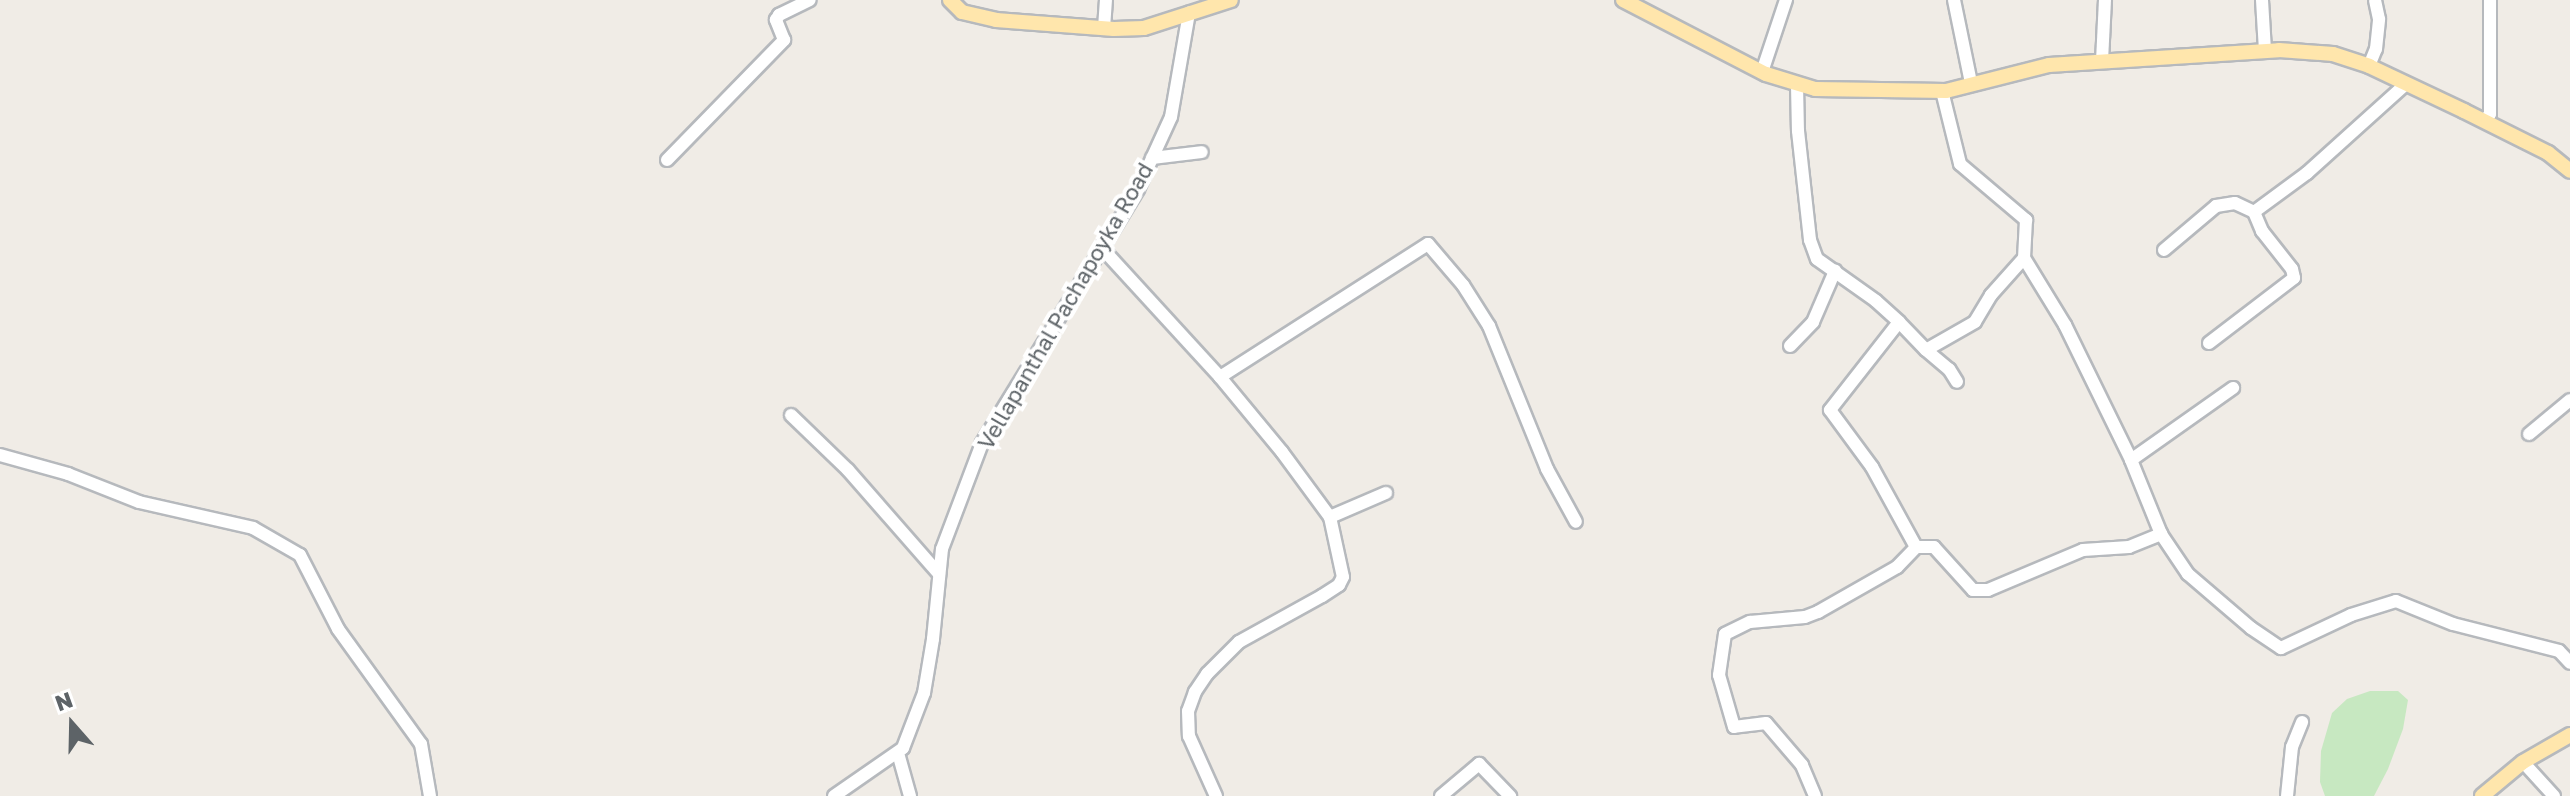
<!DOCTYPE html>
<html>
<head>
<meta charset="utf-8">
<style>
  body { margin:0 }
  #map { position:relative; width:2570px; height:796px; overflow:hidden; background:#f0ece6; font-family:"Golos Text",sans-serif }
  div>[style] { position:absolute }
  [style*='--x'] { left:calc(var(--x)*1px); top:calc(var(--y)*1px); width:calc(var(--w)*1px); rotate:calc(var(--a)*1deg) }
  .green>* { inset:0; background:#c7e8c1 }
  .roads { filter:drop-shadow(2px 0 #b6b9bd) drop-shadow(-2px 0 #b6b9bd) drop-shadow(0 2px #b6b9bd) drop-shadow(0 -2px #b6b9bd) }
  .minor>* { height:12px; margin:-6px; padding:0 6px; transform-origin:6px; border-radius:6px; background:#fff }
  .major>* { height:14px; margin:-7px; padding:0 7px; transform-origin:7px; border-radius:7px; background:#ffe6ac }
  span { translate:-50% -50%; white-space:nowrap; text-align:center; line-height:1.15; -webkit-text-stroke:8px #fff; paint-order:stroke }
  .street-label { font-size:22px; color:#5d6367 }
  .north { position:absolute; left:32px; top:684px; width:80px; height:80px; -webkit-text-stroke:6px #fff; paint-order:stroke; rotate:340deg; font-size:22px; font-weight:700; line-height:32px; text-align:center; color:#5d6367 }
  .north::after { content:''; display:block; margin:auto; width:28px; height:36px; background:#5d6367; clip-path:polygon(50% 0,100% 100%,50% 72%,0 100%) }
</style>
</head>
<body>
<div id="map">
  <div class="green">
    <div style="clip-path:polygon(2370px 691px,2398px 691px,2408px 700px,2403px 729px,2388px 769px,2374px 796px,2325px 796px,2320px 782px,2321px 751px,2332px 713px,2347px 699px)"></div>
  </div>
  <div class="roads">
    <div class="minor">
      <div style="--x:1954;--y:0;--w:85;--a:78.4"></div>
      <div style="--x:2262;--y:0;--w:51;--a:86.6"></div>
      <div style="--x:1104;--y:28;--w:28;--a:-86"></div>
      <div style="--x:2102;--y:61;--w:61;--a:-87.2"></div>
      <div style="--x:2369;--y:66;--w:18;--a:-68"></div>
      <div style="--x:2376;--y:49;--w:30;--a:-84"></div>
      <div style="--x:2379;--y:19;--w:19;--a:-102"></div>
      <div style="--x:1762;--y:72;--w:76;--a:-71.6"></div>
      <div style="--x:1797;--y:85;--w:46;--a:88.8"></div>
      <div style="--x:1798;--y:131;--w:110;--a:83.7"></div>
      <div style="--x:1810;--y:240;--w:20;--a:70"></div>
      <div style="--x:1817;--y:259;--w:72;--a:35.4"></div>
      <div style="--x:1876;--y:301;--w:31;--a:42"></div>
      <div style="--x:1942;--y:91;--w:75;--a:76.1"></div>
      <div style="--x:1960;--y:164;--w:87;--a:40.3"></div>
      <div style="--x:2026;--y:220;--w:38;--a:93"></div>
      <div style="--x:2024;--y:258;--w:50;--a:131.7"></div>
      <div style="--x:1991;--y:295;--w:31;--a:121"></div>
      <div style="--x:1975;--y:322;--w:56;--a:150.3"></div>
      <div style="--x:1926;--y:350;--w:39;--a:-134"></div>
      <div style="--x:1899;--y:322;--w:112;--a:128.1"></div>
      <div style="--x:1830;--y:410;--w:71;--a:53.6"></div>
      <div style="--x:1872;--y:467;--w:91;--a:61.2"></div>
      <div style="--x:1916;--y:547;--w:18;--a:0"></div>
      <div style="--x:1934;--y:547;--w:58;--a:47.8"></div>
      <div style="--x:1973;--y:590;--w:15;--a:0"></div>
      <div style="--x:1988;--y:590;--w:103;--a:-22.8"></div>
      <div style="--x:2083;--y:550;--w:46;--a:-3.7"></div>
      <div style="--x:2129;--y:547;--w:35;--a:-22"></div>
      <div style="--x:2161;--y:534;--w:48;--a:56"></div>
      <div style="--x:2188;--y:574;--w:83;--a:40.6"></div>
      <div style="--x:2251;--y:628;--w:36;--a:34"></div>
      <div style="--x:2281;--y:648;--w:77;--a:-25.2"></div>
      <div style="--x:2351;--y:615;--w:47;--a:-17.3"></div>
      <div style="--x:2396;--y:601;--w:61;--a:22"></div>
      <div style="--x:2453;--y:624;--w:109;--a:14.3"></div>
      <div style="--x:2559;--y:651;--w:16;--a:47"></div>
      <div style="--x:2484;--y:121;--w:9;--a:-49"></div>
      <div style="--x:2490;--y:114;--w:114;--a:-90"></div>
      <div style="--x:1152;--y:158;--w:50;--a:-6.8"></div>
      <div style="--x:667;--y:160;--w:168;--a:-45.7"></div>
      <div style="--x:784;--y:40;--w:22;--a:-112"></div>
      <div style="--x:776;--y:20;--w:6;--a:-59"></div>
      <div style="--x:779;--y:15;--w:34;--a:-26"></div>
      <div style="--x:2254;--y:212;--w:66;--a:-36.3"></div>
      <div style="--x:2307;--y:173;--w:133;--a:-42"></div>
      <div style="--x:1101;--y:247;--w:176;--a:47.5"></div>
      <div style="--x:1220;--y:377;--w:97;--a:50.4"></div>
      <div style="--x:1282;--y:452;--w:81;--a:53.6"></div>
      <div style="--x:1330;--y:517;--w:61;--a:77.8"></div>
      <div style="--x:1343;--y:577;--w:9;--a:117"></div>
      <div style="--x:1339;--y:585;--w:20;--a:147"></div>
      <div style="--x:1322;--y:596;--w:95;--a:151"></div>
      <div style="--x:1239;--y:642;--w:45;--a:135"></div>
      <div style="--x:1207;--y:674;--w:22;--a:124"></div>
      <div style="--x:1195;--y:692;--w:20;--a:110"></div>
      <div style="--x:1188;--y:711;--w:25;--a:88"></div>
      <div style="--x:1189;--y:736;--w:66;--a:65.8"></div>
      <div style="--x:2164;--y:250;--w:68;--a:-40.2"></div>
      <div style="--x:2216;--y:206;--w:19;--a:-9"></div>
      <div style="--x:2235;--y:203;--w:21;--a:25"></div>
      <div style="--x:2254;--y:212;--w:21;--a:67"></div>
      <div style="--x:2262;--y:231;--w:48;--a:51.7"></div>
      <div style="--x:2292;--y:269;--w:9;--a:77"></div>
      <div style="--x:2294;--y:278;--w:107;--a:142.6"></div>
      <div style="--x:2024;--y:258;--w:79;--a:58.5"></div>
      <div style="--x:2065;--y:325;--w:150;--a:63.9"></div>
      <div style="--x:2131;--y:460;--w:80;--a:67.9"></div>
      <div style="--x:1790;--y:346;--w:33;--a:-46"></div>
      <div style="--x:1813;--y:322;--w:56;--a:-66.7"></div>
      <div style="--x:1926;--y:350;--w:30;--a:40"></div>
      <div style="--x:1949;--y:369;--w:15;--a:58"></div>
      <div style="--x:1220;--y:377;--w:247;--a:-32.6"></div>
      <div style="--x:1428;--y:244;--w:54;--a:49.5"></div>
      <div style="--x:1463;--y:285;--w:49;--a:57.6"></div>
      <div style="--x:1489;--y:326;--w:154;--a:67.9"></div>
      <div style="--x:1547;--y:469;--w:60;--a:61.3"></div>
      <div style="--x:791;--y:415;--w:79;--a:44"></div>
      <div style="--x:848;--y:470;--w:138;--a:48.8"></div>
      <div style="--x:2529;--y:434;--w:53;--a:-39.7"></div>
      <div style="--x:0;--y:455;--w:71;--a:15.6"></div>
      <div style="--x:68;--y:474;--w:76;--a:21.5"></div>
      <div style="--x:139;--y:502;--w:117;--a:12.8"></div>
      <div style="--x:253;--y:528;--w:54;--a:29.9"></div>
      <div style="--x:300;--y:555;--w:83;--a:62.8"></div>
      <div style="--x:338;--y:629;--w:142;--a:54.2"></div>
      <div style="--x:421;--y:744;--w:53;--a:80.2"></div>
      <div style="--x:2131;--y:460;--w:125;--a:-35.2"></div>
      <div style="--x:1330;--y:517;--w:61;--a:-23.2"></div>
      <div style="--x:898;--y:753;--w:45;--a:74.4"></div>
      <div style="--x:2523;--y:762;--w:46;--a:47.6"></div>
      <div style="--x:834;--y:796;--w:84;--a:-34.8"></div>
      <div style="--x:903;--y:748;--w:59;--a:-69.1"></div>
      <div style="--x:924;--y:693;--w:55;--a:-80.5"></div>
      <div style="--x:933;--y:639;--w:90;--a:-84.3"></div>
      <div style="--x:942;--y:549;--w:113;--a:-69.3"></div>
      <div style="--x:982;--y:443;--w:298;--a:-58.4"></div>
      <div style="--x:1138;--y:189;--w:79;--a:-65.4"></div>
      <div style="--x:1171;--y:117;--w:106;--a:-80.2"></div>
      <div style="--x:1441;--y:796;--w:50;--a:-40.1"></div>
      <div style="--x:1479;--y:764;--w:45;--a:45.9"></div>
      <div style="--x:1815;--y:796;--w:34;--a:-113"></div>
      <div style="--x:1802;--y:765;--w:55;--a:-130.6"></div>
      <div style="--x:1766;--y:723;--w:32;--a:173"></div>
      <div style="--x:1734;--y:727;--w:54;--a:-106.1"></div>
      <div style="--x:1719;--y:675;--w:41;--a:-81.7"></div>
      <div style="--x:1725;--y:634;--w:28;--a:-26"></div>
      <div style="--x:1750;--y:622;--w:55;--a:-5.2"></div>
      <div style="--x:1805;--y:617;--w:14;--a:-21"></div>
      <div style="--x:1818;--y:612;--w:91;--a:-29.7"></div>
      <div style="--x:1897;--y:567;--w:28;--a:-46"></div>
      <div style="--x:2287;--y:796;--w:49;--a:-84.2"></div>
      <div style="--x:2292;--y:747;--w:27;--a:-68"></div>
    </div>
    <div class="major">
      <div style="--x:950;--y:0;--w:17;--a:45"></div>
      <div style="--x:962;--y:12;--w:35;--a:13"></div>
      <div style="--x:996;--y:20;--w:118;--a:4.4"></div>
      <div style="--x:1114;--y:29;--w:30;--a:-2"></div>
      <div style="--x:1144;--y:28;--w:91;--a:-17.8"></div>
      <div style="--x:1623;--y:0;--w:161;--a:27.4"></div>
      <div style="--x:1766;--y:74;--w:51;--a:17"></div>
      <div style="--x:1815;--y:89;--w:131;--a:0.9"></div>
      <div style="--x:1946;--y:91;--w:106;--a:-14.2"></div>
      <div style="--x:2049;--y:65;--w:230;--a:-3.7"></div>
      <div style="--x:2279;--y:50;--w:54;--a:4.2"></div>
      <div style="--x:2333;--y:54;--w:38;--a:18"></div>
      <div style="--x:2369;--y:66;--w:105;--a:25.3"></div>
      <div style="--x:2464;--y:111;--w:94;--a:26.6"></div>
      <div style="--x:2548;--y:153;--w:28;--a:39"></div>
      <div style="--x:2482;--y:796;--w:53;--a:-39.7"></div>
      <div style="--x:2523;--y:762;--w:54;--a:-29.9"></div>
    </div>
  </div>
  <div class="street-label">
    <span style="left:1065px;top:306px;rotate:-60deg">Vellapanthal Pachapoyka Road</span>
  </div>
  <div class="north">N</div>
</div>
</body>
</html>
